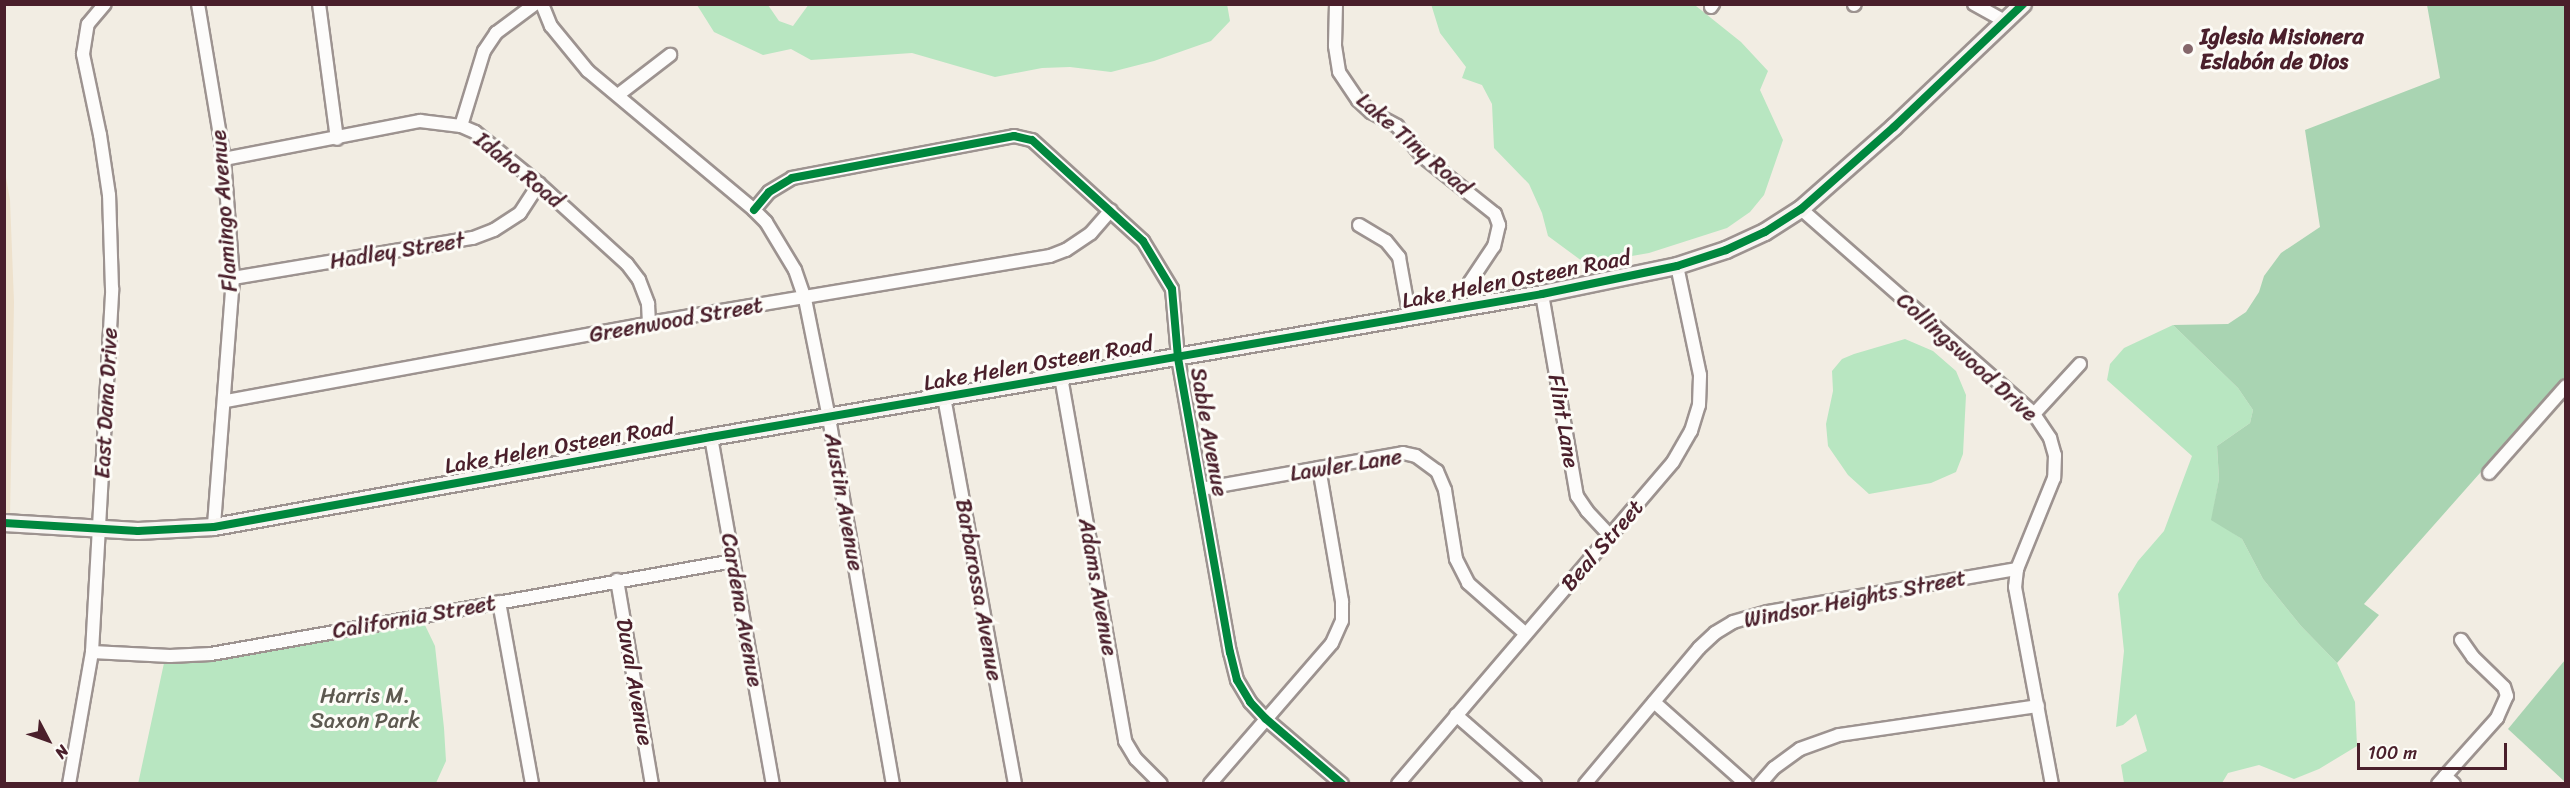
<!DOCTYPE html>
<html>
<head>
<meta charset="utf-8">
<style>
  body { margin:0 }
  #map { position:relative; width:2570px; height:788px; overflow:hidden; background:#f2ede3; font-family:Sriracha,sans-serif }
  div>[style] { position:absolute }
  [style*='--x'] { left:calc(var(--x)*1px); top:calc(var(--y)*1px); width:calc(var(--w)*1px); rotate:calc(var(--a)*1deg) }
  .built>* { inset:0; background:#eee1cc }
  .green>* { inset:0; background:#b8e6c1 }
  .forest>* { inset:0; background:#a9d4b2 }
  .roads { filter:drop-shadow(2px 0 #9d9390) drop-shadow(-2px 0 #9d9390) drop-shadow(0 2px #9d9390) drop-shadow(0 -2px #9d9390) }
  .street>* { height:12px; margin:-6px; padding:0 6px; transform-origin:6px; border-radius:6px; background:#fdfcfb }
  .secondary>* { height:16px; margin:-8px; padding:0 8px; transform-origin:8px; border-radius:8px; background:#f7f4f1 }
  .cycleway>* { height:8px; margin:-4px; padding:0 4px; transform-origin:4px; border-radius:4px; background:#00873e }
  .dots>* { width:16px; height:16px; translate:-50% -50%; box-sizing:border-box; border:3px solid #fdfcf7; border-radius:50% }
  span { translate:-50% -50%; white-space:nowrap; text-align:center; line-height:1.15; -webkit-text-stroke:6px #fdfcf7; paint-order:stroke }
  .poi-label { font-size:22px; color:#4a1f2b; font-weight:700 }
  .left { translate:0 -50%; text-align:left }
  .street-label { font-size:22px; color:#4a1f2b }
  .park-label { font-size:22px; color:#5d5950 }
  .frame { position:absolute; inset:0; border:6px solid #4a1f2b; pointer-events:none }
  .north { position:absolute; left:18px; top:710px; width:60px; height:60px; -webkit-text-stroke:4px #fdfcf7; paint-order:stroke; rotate:131deg; font-size:16px; font-weight:700; line-height:24px; text-align:center; color:#4a1f2b }
  .north::after { content:''; display:block; margin:auto; width:21px; height:27px; background:#4a1f2b; clip-path:polygon(50% 0,100% 100%,50% 72%,0 100%) }
  .scale { position:absolute; left:2357px; top:743px; width:150px; height:27px; box-sizing:border-box; border:3px solid #4a1f2b; border-top:0; padding-left:8px; font-size:18px; line-height:21px; white-space:nowrap; color:#4a1f2b; -webkit-text-stroke:4px #fdfcf7; paint-order:stroke }
</style>
</head>
<body>
<div id="map">
  <div class="built">
    <div style="clip-path:polygon(4px 166px,10px 200px,14px 302px,10px 518px,4px 518px)"></div>
  </div>
  <div class="green">
    <div style="clip-path:polygon(1431px 4px,1696px 6px,1741px 42px,1768px 71px,1760px 90px,1783px 140px,1764px 195px,1750px 212px,1727px 228px,1649px 253px,1586px 264px,1548px 236px,1542px 213px,1529px 184px,1494px 148px,1492px 104px,1482px 85px,1462px 78px,1466px 67px,1440px 33px)"></div>
    <div style="clip-path:polygon(697px 5px,768px 5px,779px 21px,793px 26px,809px 4px,1227px 4px,1230px 21px,1211px 41px,1154px 61px,1111px 72px,1070px 67px,1042px 68px,995px 77px,912px 53px,811px 60px,791px 49px,763px 55px,714px 32px)"></div>
    <div style="clip-path:polygon(2173px 325px,2238px 388px,2253px 410px,2250px 423px,2217px 446px,2219px 479px,2212px 519px,2242px 539px,2263px 579px,2301px 626px,2337px 663px,2355px 702px,2357px 746px,2319px 769px,2294px 779px,2259px 765px,2228px 773px,2222px 783px,2124px 783px,2121px 765px,2147px 751px,2136px 714px,2123px 725px,2116px 727px,2124px 651px,2118px 594px,2138px 561px,2164px 531px,2192px 456px,2107px 380px,2110px 364px,2124px 348px)"></div>
    <div style="clip-path:polygon(1905px 339px,1933px 351px,1956px 371px,1966px 395px,1963px 454px,1956px 472px,1931px 483px,1869px 494px,1848px 475px,1828px 446px,1826px 424px,1833px 391px,1832px 371px,1842px 359px,1854px 354px)"></div>
    <div style="clip-path:polygon(423px 621px,435px 646px,444px 728px,446px 761px,436px 783px,138px 784px,164px 663px,240px 653px)"></div>
  </div>
  <div class="forest">
    <div style="clip-path:polygon(2427px 5px,2565px 5px,2565px 377px,2364px 604px,2379px 615px,2337px 663px,2301px 626px,2263px 579px,2242px 539px,2211px 520px,2219px 479px,2217px 446px,2250px 423px,2253px 410px,2238px 388px,2173px 325px,2228px 324px,2246px 312px,2259px 292px,2264px 276px,2281px 253px,2320px 227px,2305px 130px,2440px 78px)"></div>
    <div style="clip-path:polygon(2565px 660px,2565px 782px,2508px 729px)"></div>
  </div>
  <div class="roads">
    <div class="street">
      <div style="--x:198;--y:4;--w:157;--a:80.5"></div>
      <div style="--x:224;--y:159;--w:119;--a:85.7"></div>
      <div style="--x:233;--y:278;--w:250;--a:94.4"></div>
      <div style="--x:319;--y:4;--w:136;--a:82.4"></div>
      <div style="--x:542;--y:4;--w:24;--a:68"></div>
      <div style="--x:551;--y:26;--w:58;--a:50.6"></div>
      <div style="--x:588;--y:71;--w:217;--a:39.9"></div>
      <div style="--x:754;--y:210;--w:17;--a:45"></div>
      <div style="--x:766;--y:222;--w:56;--a:58.9"></div>
      <div style="--x:795;--y:270;--w:31;--a:71"></div>
      <div style="--x:805;--y:299;--w:121;--a:78.6"></div>
      <div style="--x:829;--y:418;--w:372;--a:80.1"></div>
      <div style="--x:1336;--y:4;--w:42;--a:91.4"></div>
      <div style="--x:1335;--y:46;--w:26;--a:81"></div>
      <div style="--x:1339;--y:72;--w:34;--a:56"></div>
      <div style="--x:1358;--y:100;--w:18;--a:43"></div>
      <div style="--x:1371;--y:112;--w:30;--a:28"></div>
      <div style="--x:1397;--y:126;--w:39;--a:50"></div>
      <div style="--x:1422;--y:156;--w:93;--a:38.5"></div>
      <div style="--x:1495;--y:214;--w:12;--a:70"></div>
      <div style="--x:1499;--y:225;--w:22;--a:103"></div>
      <div style="--x:1494;--y:246;--w:43;--a:123.7"></div>
      <div style="--x:1470;--y:282;--w:25;--a:76"></div>
      <div style="--x:1974;--y:4;--w:35;--a:29"></div>
      <div style="--x:1854;--y:5;--w:1;--a:-45"></div>
      <div style="--x:1711;--y:7;--w:4;--a:-56"></div>
      <div style="--x:618;--y:95;--w:66;--a:-37.6"></div>
      <div style="--x:461;--y:126;--w:78;--a:-73"></div>
      <div style="--x:484;--y:51;--w:22;--a:-56"></div>
      <div style="--x:496;--y:33;--w:49;--a:-36.6"></div>
      <div style="--x:224;--y:159;--w:200;--a:-11"></div>
      <div style="--x:420;--y:121;--w:41;--a:7"></div>
      <div style="--x:461;--y:126;--w:15;--a:23"></div>
      <div style="--x:475;--y:132;--w:82;--a:39.1"></div>
      <div style="--x:539;--y:184;--w:119;--a:42.3"></div>
      <div style="--x:627;--y:264;--w:20;--a:53"></div>
      <div style="--x:639;--y:280;--w:26;--a:69"></div>
      <div style="--x:648;--y:304;--w:19;--a:87"></div>
      <div style="--x:1801;--y:209;--w:310;--a:41.3"></div>
      <div style="--x:2034;--y:414;--w:29;--a:56"></div>
      <div style="--x:2050;--y:438;--w:18;--a:74"></div>
      <div style="--x:2055;--y:455;--w:23;--a:92"></div>
      <div style="--x:2054;--y:478;--w:98;--a:112.1"></div>
      <div style="--x:2017;--y:569;--w:18;--a:96"></div>
      <div style="--x:2015;--y:587;--w:200;--a:79.4"></div>
      <div style="--x:754;--y:210;--w:23;--a:-50"></div>
      <div style="--x:769;--y:192;--w:27;--a:-31"></div>
      <div style="--x:792;--y:178;--w:226;--a:-10.7"></div>
      <div style="--x:1014;--y:136;--w:18;--a:13"></div>
      <div style="--x:1032;--y:140;--w:150;--a:42.3"></div>
      <div style="--x:1143;--y:241;--w:56;--a:58.9"></div>
      <div style="--x:1172;--y:289;--w:69;--a:85"></div>
      <div style="--x:1178;--y:358;--w:299;--a:80"></div>
      <div style="--x:1230;--y:652;--w:29;--a:76"></div>
      <div style="--x:1237;--y:680;--w:26;--a:59"></div>
      <div style="--x:1250;--y:702;--w:23;--a:47"></div>
      <div style="--x:1266;--y:719;--w:100;--a:40.5"></div>
      <div style="--x:1359;--y:225;--w:31;--a:31"></div>
      <div style="--x:1386;--y:241;--w:21;--a:51"></div>
      <div style="--x:1399;--y:257;--w:62;--a:79.8"></div>
      <div style="--x:233;--y:278;--w:243;--a:-9.5"></div>
      <div style="--x:473;--y:238;--w:22;--a:-21"></div>
      <div style="--x:494;--y:230;--w:31;--a:-33"></div>
      <div style="--x:520;--y:213;--w:35;--a:-57"></div>
      <div style="--x:1542;--y:294;--w:205;--a:80.2"></div>
      <div style="--x:1577;--y:496;--w:18;--a:56"></div>
      <div style="--x:1587;--y:511;--w:34;--a:47"></div>
      <div style="--x:1061;--y:377;--w:370;--a:80"></div>
      <div style="--x:1125;--y:741;--w:21;--a:59"></div>
      <div style="--x:1136;--y:759;--w:35;--a:45"></div>
      <div style="--x:944;--y:397;--w:393;--a:79.6"></div>
      <div style="--x:226;--y:401;--w:430;--a:-10.4"></div>
      <div style="--x:649;--y:323;--w:407;--a:-9.5"></div>
      <div style="--x:1050;--y:256;--w:17;--a:-21"></div>
      <div style="--x:1066;--y:250;--w:30;--a:-34"></div>
      <div style="--x:1091;--y:233;--w:30;--a:-49"></div>
      <div style="--x:2034;--y:414;--w:68;--a:-47.4"></div>
      <div style="--x:711;--y:437;--w:352;--a:79.9"></div>
      <div style="--x:2489;--y:473;--w:116;--a:-48.5"></div>
      <div style="--x:1201;--y:489;--w:205;--a:-10.1"></div>
      <div style="--x:1403;--y:453;--w:13;--a:13"></div>
      <div style="--x:1416;--y:456;--w:26;--a:36"></div>
      <div style="--x:1437;--y:471;--w:21;--a:67"></div>
      <div style="--x:1445;--y:490;--w:70;--a:80.9"></div>
      <div style="--x:1456;--y:559;--w:27;--a:63"></div>
      <div style="--x:1468;--y:583;--w:76;--a:41.3"></div>
      <div style="--x:617;--y:580;--w:207;--a:80.3"></div>
      <div style="--x:499;--y:602;--w:185;--a:79.7"></div>
      <div style="--x:92;--y:652;--w:78;--a:2.9"></div>
      <div style="--x:170;--y:656;--w:41;--a:-2.8"></div>
      <div style="--x:211;--y:654;--w:530;--a:-10.1"></div>
      <div style="--x:1654;--y:702;--w:123;--a:41.7"></div>
      <div style="--x:1456;--y:715;--w:105;--a:41.1"></div>
      <div style="--x:2445;--y:776;--w:12;--a:42"></div>
      <div style="--x:69;--y:784;--w:134;--a:-80.1"></div>
      <div style="--x:92;--y:652;--w:364;--a:-86.8"></div>
      <div style="--x:112;--y:289;--w:94;--a:-91.8"></div>
      <div style="--x:109;--y:195;--w:61;--a:-98.5"></div>
      <div style="--x:100;--y:135;--w:83;--a:-101.9"></div>
      <div style="--x:83;--y:54;--w:30;--a:-81"></div>
      <div style="--x:88;--y:24;--w:26;--a:-50"></div>
      <div style="--x:1210;--y:784;--w:186;--a:-49.1"></div>
      <div style="--x:1332;--y:643;--w:24;--a:-66"></div>
      <div style="--x:1342;--y:621;--w:20;--a:-90"></div>
      <div style="--x:1342;--y:601;--w:135;--a:-99.8"></div>
      <div style="--x:1398;--y:784;--w:423;--a:-49.5"></div>
      <div style="--x:1673;--y:462;--w:36;--a:-60"></div>
      <div style="--x:1691;--y:431;--w:27;--a:-73"></div>
      <div style="--x:1699;--y:405;--w:30;--a:-88"></div>
      <div style="--x:1700;--y:375;--w:111;--a:-101.9"></div>
      <div style="--x:1585;--y:784;--w:177;--a:-50"></div>
      <div style="--x:1699;--y:648;--w:22;--a:-43"></div>
      <div style="--x:1715;--y:633;--w:21;--a:-31"></div>
      <div style="--x:1733;--y:622;--w:36;--a:-16"></div>
      <div style="--x:1768;--y:612;--w:253;--a:-9.8"></div>
      <div style="--x:1760;--y:784;--w:21;--a:-49"></div>
      <div style="--x:1774;--y:768;--w:32;--a:-36"></div>
      <div style="--x:1800;--y:749;--w:41;--a:-19.7"></div>
      <div style="--x:1839;--y:735;--w:201;--a:-8.3"></div>
      <div style="--x:2438;--y:784;--w:89;--a:-48.2"></div>
      <div style="--x:2497;--y:718;--w:24;--a:-66"></div>
      <div style="--x:2507;--y:696;--w:9;--a:-108"></div>
      <div style="--x:2504;--y:687;--w:43;--a:-135.9"></div>
      <div style="--x:2473;--y:657;--w:21;--a:-125"></div>
    </div>
    <div class="secondary">
      <div style="--x:4;--y:523;--w:134;--a:3.4"></div>
      <div style="--x:138;--y:531;--w:76;--a:-3"></div>
      <div style="--x:214;--y:527;--w:505;--a:-10.26"></div>
      <div style="--x:711;--y:437;--w:843;--a:-9.76"></div>
      <div style="--x:1542;--y:294;--w:138;--a:-11.7"></div>
      <div style="--x:1677;--y:266;--w:52;--a:-18.1"></div>
      <div style="--x:1726;--y:250;--w:43;--a:-24.8"></div>
      <div style="--x:1765;--y:232;--w:43;--a:-32.6"></div>
      <div style="--x:1801;--y:209;--w:124;--a:-41.4"></div>
      <div style="--x:1894;--y:127;--w:178;--a:-43.6"></div>
    </div>
  </div>
  <div class="cycleway">
    <div style="--x:754;--y:210;--w:23;--a:-50"></div>
    <div style="--x:769;--y:192;--w:27;--a:-31"></div>
    <div style="--x:792;--y:178;--w:226;--a:-10.7"></div>
    <div style="--x:1014;--y:136;--w:18;--a:13"></div>
    <div style="--x:1032;--y:140;--w:150;--a:42.3"></div>
    <div style="--x:1143;--y:241;--w:56;--a:58.9"></div>
    <div style="--x:1172;--y:289;--w:69;--a:85"></div>
    <div style="--x:1178;--y:358;--w:299;--a:80"></div>
    <div style="--x:1230;--y:652;--w:29;--a:76"></div>
    <div style="--x:1237;--y:680;--w:26;--a:59"></div>
    <div style="--x:1250;--y:702;--w:23;--a:47"></div>
    <div style="--x:1266;--y:719;--w:100;--a:40.5"></div>
    <div style="--x:4;--y:523;--w:134;--a:3.4"></div>
    <div style="--x:138;--y:531;--w:76;--a:-3"></div>
    <div style="--x:214;--y:527;--w:505;--a:-10.26"></div>
    <div style="--x:711;--y:437;--w:843;--a:-9.76"></div>
    <div style="--x:1542;--y:294;--w:138;--a:-11.7"></div>
    <div style="--x:1677;--y:266;--w:52;--a:-18.1"></div>
    <div style="--x:1726;--y:250;--w:43;--a:-24.8"></div>
    <div style="--x:1765;--y:232;--w:43;--a:-32.6"></div>
    <div style="--x:1801;--y:209;--w:124;--a:-41.4"></div>
    <div style="--x:1894;--y:127;--w:178;--a:-43.6"></div>
  </div>
  <div class="dots">
    <div style="left:2188px;top:49px;background:#85676b"></div>
  </div>
  <div class="poi-label">
    <span class="left" style="left:2200px;top:49px">Iglesia Misionera<br>Eslabón de Dios</span>
  </div>
  <div class="street-label">
    <span style="left:1414px;top:144px;rotate:41deg">Lake Tiny Road</span>
    <span style="left:519px;top:170px;rotate:39deg">Idaho Road</span>
    <span style="left:224px;top:211px;rotate:-94deg">Flamingo Avenue</span>
    <span style="left:397px;top:251px;rotate:-9deg">Hadley Street</span>
    <span style="left:1516px;top:279px;rotate:-11deg">Lake Helen Osteen Road</span>
    <span style="left:676px;top:320px;rotate:-10deg">Greenwood Street</span>
    <span style="left:1967px;top:357px;rotate:42deg">Collingswood Drive</span>
    <span style="left:1038px;top:363px;rotate:-10deg">Lake Helen Osteen Road</span>
    <span style="left:106px;top:403px;rotate:-87deg">East Dana Drive</span>
    <span style="left:1564px;top:421px;rotate:80deg">Flint Lane</span>
    <span style="left:1209px;top:432px;rotate:80deg">Sable Avenue</span>
    <span style="left:559px;top:446px;rotate:-10deg">Lake Helen Osteen Road</span>
    <span style="left:1346px;top:465px;rotate:-9deg">Lawler Lane</span>
    <span style="left:844px;top:502px;rotate:80deg">Austin Avenue</span>
    <span style="left:1602px;top:545px;rotate:-49deg">Beal Street</span>
    <span style="left:1098px;top:587px;rotate:80deg">Adams Avenue</span>
    <span style="left:979px;top:590px;rotate:80deg">Barbarossa Avenue</span>
    <span style="left:1855px;top:599px;rotate:-11deg">Windsor Heights Street</span>
    <span style="left:742px;top:610px;rotate:80deg">Cardena Avenue</span>
    <span style="left:414px;top:617px;rotate:-10deg">California Street</span>
    <span style="left:635px;top:682px;rotate:80deg">Duval Avenue</span>
  </div>
  <div class="park-label">
    <span style="left:365px;top:708px">Harris M.<br>Saxon Park</span>
  </div>
  <div class="frame"></div>
  <div class="north">N</div>
  <div class="scale">100 m</div>
</div>
</body>
</html>
